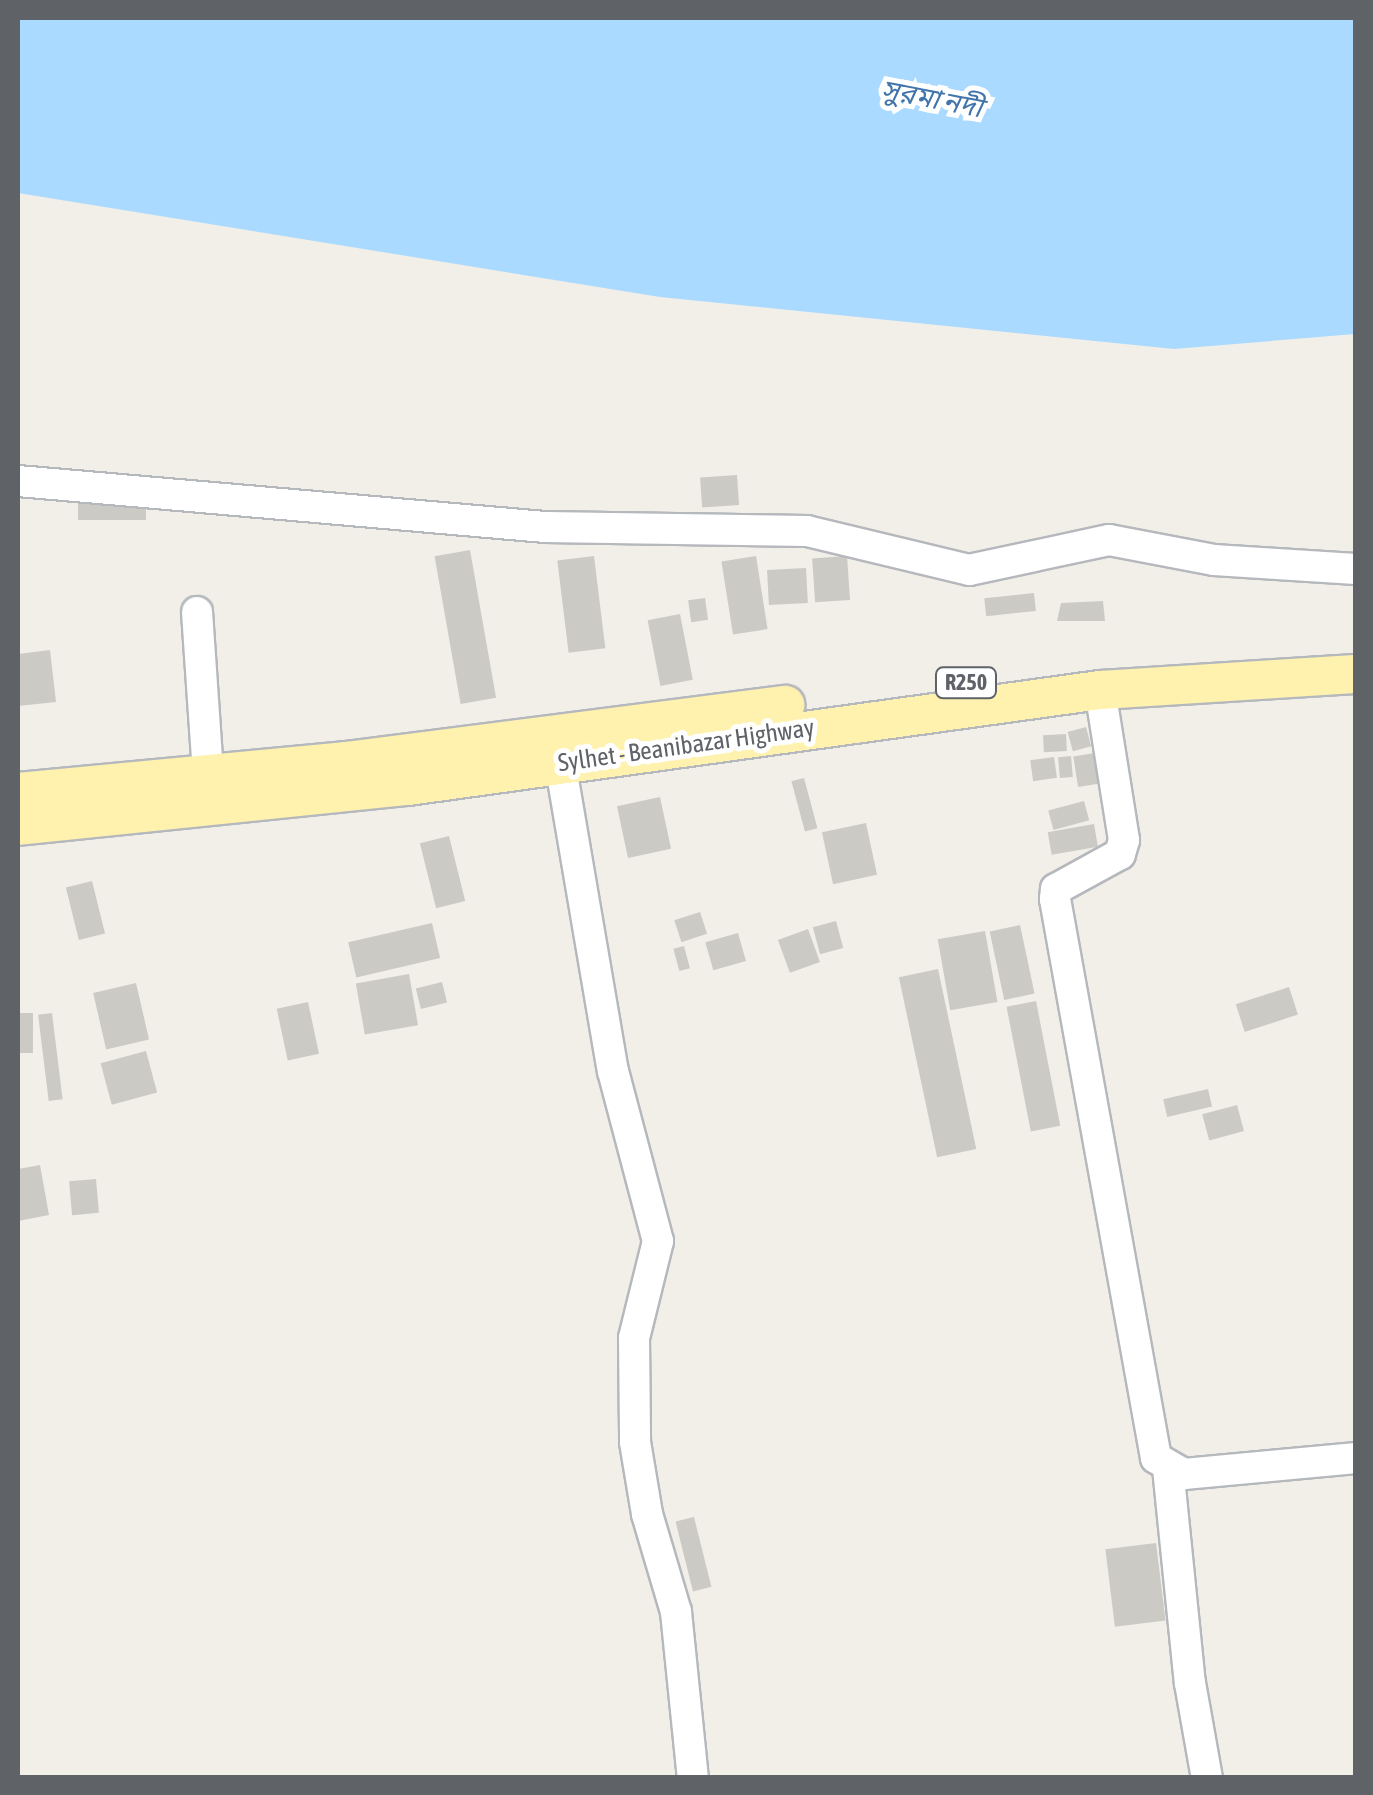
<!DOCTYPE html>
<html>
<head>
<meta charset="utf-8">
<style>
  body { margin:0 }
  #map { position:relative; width:1373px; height:1795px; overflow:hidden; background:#f1efe8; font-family:"Asap Condensed","Noto Sans Bengali",sans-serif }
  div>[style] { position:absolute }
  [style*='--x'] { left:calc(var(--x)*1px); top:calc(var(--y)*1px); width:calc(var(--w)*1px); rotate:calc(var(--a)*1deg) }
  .water>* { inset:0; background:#aadaff }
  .building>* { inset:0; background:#cccac5; transform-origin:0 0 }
  .roads { filter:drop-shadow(2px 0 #b5b8bc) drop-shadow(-2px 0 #b5b8bc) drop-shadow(0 2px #b5b8bc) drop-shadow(0 -2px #b5b8bc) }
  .minor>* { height:30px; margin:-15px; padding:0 15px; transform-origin:15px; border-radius:15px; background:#fff }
  .major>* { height:38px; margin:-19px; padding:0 19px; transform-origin:19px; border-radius:19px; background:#fff2af }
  span { translate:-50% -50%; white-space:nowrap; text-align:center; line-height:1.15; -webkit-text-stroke:10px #fff; paint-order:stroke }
  .shield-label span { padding:2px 8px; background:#fff; border:2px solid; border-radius:8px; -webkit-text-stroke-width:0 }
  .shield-label { font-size:22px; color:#5f6368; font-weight:700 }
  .street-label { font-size:25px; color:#5f6368 }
  .water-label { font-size:28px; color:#4174aa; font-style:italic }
  .frame { position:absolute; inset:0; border:20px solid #5f6368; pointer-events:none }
</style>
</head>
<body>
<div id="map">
  <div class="water">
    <div style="clip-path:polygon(18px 18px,1355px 18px,1355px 334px,1174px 349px,660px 297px,18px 193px)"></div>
  </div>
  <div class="building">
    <div style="left:737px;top:475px;width:30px;height:37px;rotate:86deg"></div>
    <div style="left:146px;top:502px;width:18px;height:68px;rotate:90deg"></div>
    <div style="left:470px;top:550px;width:150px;height:36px;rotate:80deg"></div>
    <div style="left:594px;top:556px;width:93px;height:37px;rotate:83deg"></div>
    <div style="left:756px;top:556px;width:74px;height:35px;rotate:81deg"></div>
    <div style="left:847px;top:556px;width:44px;height:35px;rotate:86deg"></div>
    <div style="left:806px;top:568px;width:35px;height:39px;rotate:87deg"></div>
    <div style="left:1034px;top:593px;width:18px;height:50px;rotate:84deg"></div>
    <div style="left:705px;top:598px;width:22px;height:17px;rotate:82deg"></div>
    <div style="clip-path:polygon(1103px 601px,1105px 621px,1057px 621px,1061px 603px)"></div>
    <div style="left:680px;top:614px;width:67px;height:33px;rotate:79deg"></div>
    <div style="clip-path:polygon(50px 650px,56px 702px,18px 706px,18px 654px)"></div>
    <div style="left:1086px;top:727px;width:20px;height:19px;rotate:75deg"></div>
    <div style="left:1066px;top:734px;width:17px;height:23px;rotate:87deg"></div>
    <div style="left:1095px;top:753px;width:31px;height:22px;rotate:81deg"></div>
    <div style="left:1071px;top:756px;width:21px;height:13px;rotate:85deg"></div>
    <div style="left:1054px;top:757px;width:21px;height:24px;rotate:82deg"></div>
    <div style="left:804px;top:778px;width:52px;height:13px;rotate:75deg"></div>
    <div style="left:660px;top:797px;width:53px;height:44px;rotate:78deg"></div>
    <div style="left:1084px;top:801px;width:20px;height:37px;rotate:75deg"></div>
    <div style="left:866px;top:823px;width:53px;height:45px;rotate:78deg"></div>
    <div style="left:1094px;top:824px;width:23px;height:47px;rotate:80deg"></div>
    <div style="left:449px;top:836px;width:67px;height:30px;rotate:76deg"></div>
    <div style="left:92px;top:881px;width:54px;height:27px;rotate:76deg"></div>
    <div style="left:700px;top:912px;width:23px;height:27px;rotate:72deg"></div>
    <div style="left:836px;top:921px;width:28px;height:24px;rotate:75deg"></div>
    <div style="left:432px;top:923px;width:36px;height:86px;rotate:77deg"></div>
    <div style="left:1020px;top:925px;width:70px;height:31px;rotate:78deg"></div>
    <div style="left:808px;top:929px;width:35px;height:32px;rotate:70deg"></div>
    <div style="left:985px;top:931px;width:72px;height:48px;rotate:80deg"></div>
    <div style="left:738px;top:933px;width:29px;height:34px;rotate:74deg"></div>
    <div style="left:684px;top:946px;width:23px;height:11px;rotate:75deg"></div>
    <div style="left:938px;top:969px;width:184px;height:40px;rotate:78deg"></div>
    <div style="left:409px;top:974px;width:52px;height:54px;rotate:80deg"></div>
    <div style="left:442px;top:982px;width:21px;height:27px;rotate:76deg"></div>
    <div style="left:136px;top:983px;width:58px;height:44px;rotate:77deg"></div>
    <div style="left:1289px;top:987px;width:29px;height:56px;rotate:72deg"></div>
    <div style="left:1036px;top:1001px;width:127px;height:30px;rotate:79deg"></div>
    <div style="left:308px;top:1002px;width:53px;height:32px;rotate:78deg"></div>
    <div style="left:18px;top:1013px;width:15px;height:40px"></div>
    <div style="left:52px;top:1013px;width:87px;height:14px;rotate:83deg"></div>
    <div style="left:146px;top:1051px;width:43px;height:47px;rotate:75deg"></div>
    <div style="left:1208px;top:1089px;width:18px;height:46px;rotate:77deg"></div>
    <div style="left:1237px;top:1105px;width:27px;height:36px;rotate:75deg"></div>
    <div style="clip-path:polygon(40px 1165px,49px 1215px,18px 1221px,18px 1169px)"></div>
    <div style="left:96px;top:1179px;width:34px;height:27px;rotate:85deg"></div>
    <div style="left:694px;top:1517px;width:72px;height:19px;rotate:76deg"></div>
    <div style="left:1156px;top:1543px;width:78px;height:51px;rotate:83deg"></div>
  </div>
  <div class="roads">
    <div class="minor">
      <div style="--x:18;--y:481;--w:529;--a:4.99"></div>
      <div style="--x:545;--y:527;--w:262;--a:0.9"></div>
      <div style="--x:807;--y:531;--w:167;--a:13.5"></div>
      <div style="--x:969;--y:570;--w:143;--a:-12.1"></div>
      <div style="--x:1109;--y:540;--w:107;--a:10.8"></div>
      <div style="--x:1214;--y:560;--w:142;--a:3.6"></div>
      <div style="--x:197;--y:612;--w:160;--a:86.1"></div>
      <div style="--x:1100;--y:690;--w:152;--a:80.9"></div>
      <div style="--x:1124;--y:840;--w:15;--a:106"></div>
      <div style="--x:1120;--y:854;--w:73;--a:151.3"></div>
      <div style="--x:1056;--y:889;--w:10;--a:96"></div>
      <div style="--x:1055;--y:899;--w:568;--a:79.76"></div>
      <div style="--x:1156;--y:1458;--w:32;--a:30"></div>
      <div style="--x:1184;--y:1474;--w:173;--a:-5.3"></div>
      <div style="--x:560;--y:762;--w:314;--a:80.3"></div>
      <div style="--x:613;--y:1071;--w:176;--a:75.2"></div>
      <div style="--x:658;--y:1241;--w:100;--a:103.9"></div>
      <div style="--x:634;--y:1338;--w:104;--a:89.4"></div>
      <div style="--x:635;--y:1442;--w:73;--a:80.5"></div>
      <div style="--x:647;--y:1514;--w:102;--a:73.5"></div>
      <div style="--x:676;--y:1612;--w:167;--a:84.2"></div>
      <div style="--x:1168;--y:1468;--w:216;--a:84.2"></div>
      <div style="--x:1190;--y:1683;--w:97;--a:79.9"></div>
    </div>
    <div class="major">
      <div style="--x:18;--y:792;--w:330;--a:-5.4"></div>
      <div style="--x:347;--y:761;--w:442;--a:-7.3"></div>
      <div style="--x:18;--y:826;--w:392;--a:-5.9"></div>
      <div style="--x:408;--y:786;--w:699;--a:-7.9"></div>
      <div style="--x:1100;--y:690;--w:256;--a:-3.6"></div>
    </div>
  </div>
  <div class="shield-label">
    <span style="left:966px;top:683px">R250</span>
  </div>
  <div class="street-label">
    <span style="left:686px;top:745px;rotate:-8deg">Sylhet - Beanibazar Highway</span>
  </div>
  <div class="water-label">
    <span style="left:932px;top:98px;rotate:11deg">সুরমা নদী</span>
  </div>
  <div class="frame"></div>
</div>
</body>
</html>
